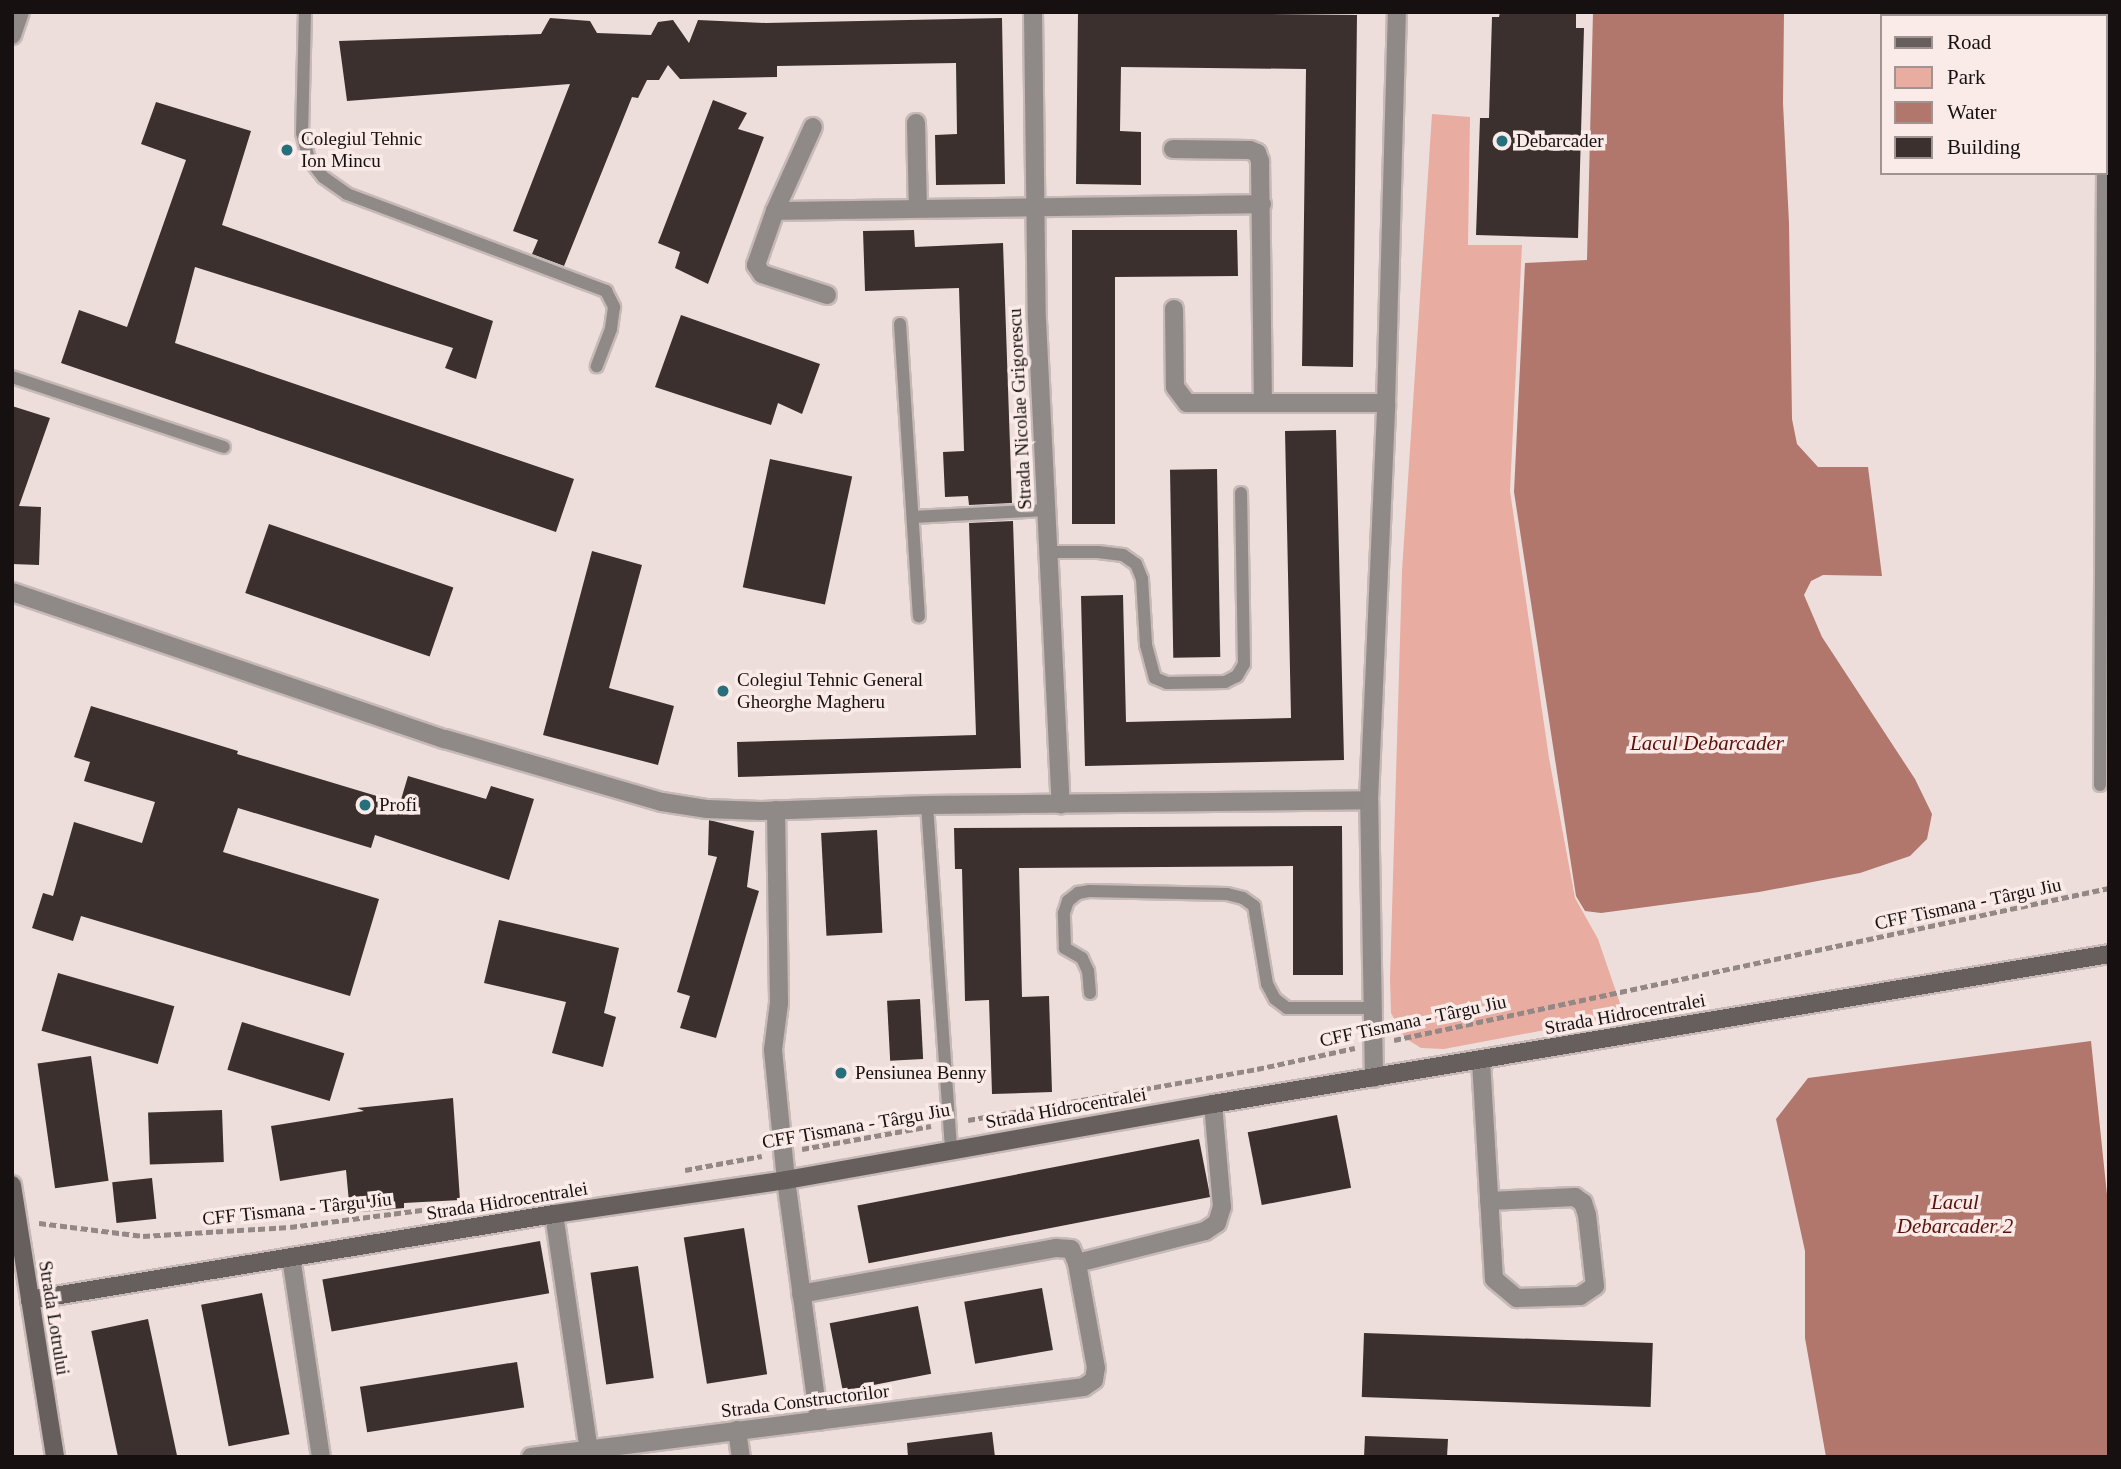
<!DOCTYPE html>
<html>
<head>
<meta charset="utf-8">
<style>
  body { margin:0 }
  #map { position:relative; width:2121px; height:1469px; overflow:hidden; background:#eddedb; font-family:Georgia,serif }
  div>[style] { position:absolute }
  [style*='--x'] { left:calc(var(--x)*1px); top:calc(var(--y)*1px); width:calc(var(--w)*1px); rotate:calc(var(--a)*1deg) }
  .green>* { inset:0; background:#e9aca1 }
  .water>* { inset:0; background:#b1766c }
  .building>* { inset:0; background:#3b302e; transform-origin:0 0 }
  .path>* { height:4.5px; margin-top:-2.25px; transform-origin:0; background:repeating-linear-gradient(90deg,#938886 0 7px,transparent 0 10.5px) }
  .roads { filter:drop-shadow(2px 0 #c6b9b6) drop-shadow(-2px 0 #c6b9b6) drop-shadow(0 2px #c6b9b6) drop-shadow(0 -2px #c6b9b6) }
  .lane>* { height:12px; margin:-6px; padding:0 6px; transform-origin:6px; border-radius:6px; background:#8f8988 }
  .street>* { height:18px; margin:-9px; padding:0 9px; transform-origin:9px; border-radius:9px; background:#8f8988 }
  .secondary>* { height:18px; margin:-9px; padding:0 9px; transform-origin:9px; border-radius:9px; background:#675f5d }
  .dots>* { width:19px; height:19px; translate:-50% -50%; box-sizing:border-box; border:4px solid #faebe8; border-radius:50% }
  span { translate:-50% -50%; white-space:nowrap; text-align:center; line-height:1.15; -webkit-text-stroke:7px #faebe8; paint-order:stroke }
  .poi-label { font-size:19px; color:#161110 }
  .left { translate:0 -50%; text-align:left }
  .street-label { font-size:19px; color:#161110 }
  .water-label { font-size:21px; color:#5b110a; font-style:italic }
  .frame { position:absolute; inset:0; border:14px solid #161110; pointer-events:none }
  .legend { position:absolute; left:1880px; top:14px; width:228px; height:161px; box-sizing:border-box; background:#faebe8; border:2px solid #9f9492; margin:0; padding:9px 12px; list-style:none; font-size:21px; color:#161110 }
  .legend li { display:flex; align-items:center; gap:14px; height:35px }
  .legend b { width:35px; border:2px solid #9f9492 }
</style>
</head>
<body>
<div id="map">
  <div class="green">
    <div style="clip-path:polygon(1432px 114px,1470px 117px,1468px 245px,1522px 245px,1510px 491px,1549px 758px,1575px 898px,1598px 939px,1624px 1015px,1444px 1049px,1421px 1048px,1405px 1038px,1391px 1013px,1390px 979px,1402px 571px)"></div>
  </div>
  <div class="water">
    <div style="clip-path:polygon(1593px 12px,1784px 12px,1783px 103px,1789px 223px,1792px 419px,1797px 444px,1818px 467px,1868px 467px,1882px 576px,1823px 575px,1811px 581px,1804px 595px,1822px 637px,1915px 779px,1932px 814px,1927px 839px,1910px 856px,1860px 873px,1759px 892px,1601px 913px,1585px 911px,1576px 896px,1514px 492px,1525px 263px,1587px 260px)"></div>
    <div style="clip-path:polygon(2091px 1041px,2109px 1214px,2109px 1457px,1826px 1457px,1805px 1338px,1805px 1251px,1776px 1119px,1808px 1078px)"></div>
  </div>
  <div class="building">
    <div style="clip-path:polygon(1078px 12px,1357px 15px,1353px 367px,1302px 366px,1306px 69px,1121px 67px,1120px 131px,1141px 132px,1141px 185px,1076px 184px)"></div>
    <div style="clip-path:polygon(1500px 12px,1576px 12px,1576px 28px,1584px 28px,1578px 238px,1476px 235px,1480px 118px,1489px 118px,1492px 17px,1499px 17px)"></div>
    <div style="clip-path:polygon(550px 18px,590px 21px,597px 33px,651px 35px,658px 22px,673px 20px,689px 43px,698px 20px,766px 23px,1002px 18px,1005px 184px,936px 185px,935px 135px,957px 134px,956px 63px,777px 66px,777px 77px,680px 79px,668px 65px,659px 80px,647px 80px,638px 98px,632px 97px,564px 266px,532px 254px,538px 240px,513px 231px,570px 84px,347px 101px,339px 41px,541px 34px)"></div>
    <div style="clip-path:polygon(713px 100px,747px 113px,738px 129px,764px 137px,708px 284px,675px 268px,680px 252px,658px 243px)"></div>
    <div style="clip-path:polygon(156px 102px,251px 131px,222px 225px,493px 321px,476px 379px,445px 368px,453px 348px,195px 267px,175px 343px,574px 479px,556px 532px,61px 363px,79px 310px,127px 327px,186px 160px,141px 144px)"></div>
    <div style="clip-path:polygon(914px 230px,915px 247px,1003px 243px,1012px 503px,969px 505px,968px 496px,945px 497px,943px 452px,964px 451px,959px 288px,865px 291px,863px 231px)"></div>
    <div style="clip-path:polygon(1072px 230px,1237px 230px,1238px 276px,1115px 277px,1115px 524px,1072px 524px)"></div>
    <div style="clip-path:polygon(681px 315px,820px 364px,802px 414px,778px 403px,771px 425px,655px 387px)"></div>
    <div style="clip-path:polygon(12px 406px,50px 418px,19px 506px,41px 507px,39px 565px,12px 564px)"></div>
    <div style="clip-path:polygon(1336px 430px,1344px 760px,1085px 766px,1081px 596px,1123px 595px,1126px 722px,1291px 718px,1285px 431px)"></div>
    <div style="left:770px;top:459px;width:84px;height:131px;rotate:12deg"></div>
    <div style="left:1217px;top:469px;width:188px;height:47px;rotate:89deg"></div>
    <div style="clip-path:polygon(1013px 521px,1021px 768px,738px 777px,737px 742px,976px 735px,969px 523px)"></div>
    <div style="left:269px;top:524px;width:195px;height:73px;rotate:19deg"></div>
    <div style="clip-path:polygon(592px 551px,642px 565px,609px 688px,674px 706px,658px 765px,543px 735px)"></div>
    <div style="clip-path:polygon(91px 706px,238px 751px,237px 754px,400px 803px,408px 776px,486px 799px,491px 786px,534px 799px,509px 880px,375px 835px,371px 848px,238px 808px,223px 852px,379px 899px,350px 996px,81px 916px,73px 941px,32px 928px,43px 893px,53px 896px,74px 822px,142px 843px,155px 802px,84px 781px,90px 762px,74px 757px)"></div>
    <div style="clip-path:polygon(709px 820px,754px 831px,747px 887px,759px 891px,716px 1038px,680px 1028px,690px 996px,677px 992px,717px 857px,708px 855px)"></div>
    <div style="clip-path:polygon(1342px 826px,1343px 975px,1293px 975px,1293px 866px,1019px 868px,1022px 997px,1049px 996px,1052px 1092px,992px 1094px,989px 1000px,965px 1001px,962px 869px,955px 869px,954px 828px)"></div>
    <div style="left:877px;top:830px;width:103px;height:56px;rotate:87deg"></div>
    <div style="clip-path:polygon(499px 920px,619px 948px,604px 1013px,616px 1017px,603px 1067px,552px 1053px,566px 1002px,484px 983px)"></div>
    <div style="left:58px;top:973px;width:121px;height:60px;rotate:16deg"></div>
    <div style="left:920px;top:999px;width:60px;height:33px;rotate:87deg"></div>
    <div style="left:242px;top:1022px;width:107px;height:50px;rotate:17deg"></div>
    <div style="left:91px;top:1056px;width:126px;height:54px;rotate:82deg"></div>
    <div style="clip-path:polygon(453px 1098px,460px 1200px,404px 1203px,404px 1208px,350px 1213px,346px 1170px,280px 1181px,271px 1126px,364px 1111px,357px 1108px)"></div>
    <div style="left:222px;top:1110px;width:52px;height:74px;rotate:88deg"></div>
    <div style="left:1337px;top:1115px;width:74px;height:91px;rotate:79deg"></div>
    <div style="left:1199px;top:1139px;width:59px;height:348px;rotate:79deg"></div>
    <div style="left:152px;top:1178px;width:41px;height:40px;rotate:84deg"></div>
    <div style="left:744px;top:1228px;width:148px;height:61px;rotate:81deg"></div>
    <div style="left:540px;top:1241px;width:53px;height:221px;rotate:80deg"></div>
    <div style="left:638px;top:1266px;width:113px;height:48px;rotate:82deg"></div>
    <div style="left:1042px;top:1288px;width:63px;height:79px;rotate:80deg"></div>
    <div style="left:262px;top:1293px;width:144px;height:62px;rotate:79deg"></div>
    <div style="left:918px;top:1306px;width:69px;height:90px;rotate:79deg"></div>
    <div style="left:148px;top:1319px;width:141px;height:58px;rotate:78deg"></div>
    <div style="left:1364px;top:1333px;width:289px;height:64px;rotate:2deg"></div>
    <div style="left:517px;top:1362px;width:46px;height:159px;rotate:81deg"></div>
    <div style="clip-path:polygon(992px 1432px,995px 1457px,908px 1457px,907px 1443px)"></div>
    <div style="clip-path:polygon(1365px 1436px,1448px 1439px,1447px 1457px,1364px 1457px)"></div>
  </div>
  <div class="path">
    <div style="--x:1394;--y:1040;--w:731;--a:-12"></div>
    <div style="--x:968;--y:1120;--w:293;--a:-10"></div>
    <div style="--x:1257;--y:1069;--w:100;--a:-12.1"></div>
    <div style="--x:802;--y:1149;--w:131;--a:-10.1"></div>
    <div style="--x:685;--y:1170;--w:78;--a:-10.3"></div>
    <div style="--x:39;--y:1223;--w:105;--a:7.1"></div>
    <div style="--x:143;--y:1236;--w:147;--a:-3.5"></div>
    <div style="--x:290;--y:1227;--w:156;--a:-7.4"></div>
  </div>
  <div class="roads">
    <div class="lane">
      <div style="--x:305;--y:12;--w:121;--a:91.4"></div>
      <div style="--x:302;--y:133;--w:27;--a:75"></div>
      <div style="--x:309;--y:159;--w:23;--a:52"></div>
      <div style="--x:323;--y:177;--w:29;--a:35"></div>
      <div style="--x:347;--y:194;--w:277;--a:20.5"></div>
      <div style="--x:606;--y:291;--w:18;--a:63"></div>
      <div style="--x:614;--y:307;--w:22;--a:98"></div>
      <div style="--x:611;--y:329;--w:40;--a:111"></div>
      <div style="--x:2105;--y:16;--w:4;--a:-90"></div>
      <div style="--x:900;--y:324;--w:293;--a:86.3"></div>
      <div style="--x:12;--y:377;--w:223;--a:18.3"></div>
      <div style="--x:913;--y:517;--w:133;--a:-3"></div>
      <div style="--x:1048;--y:552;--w:50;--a:0"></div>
      <div style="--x:1098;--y:552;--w:25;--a:7"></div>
      <div style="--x:1123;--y:555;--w:16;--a:35"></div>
      <div style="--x:1136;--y:564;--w:16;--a:68"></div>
      <div style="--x:1142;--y:579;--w:66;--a:86.5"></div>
      <div style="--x:1146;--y:645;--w:34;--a:75"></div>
      <div style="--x:1155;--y:678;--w:13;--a:23"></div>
      <div style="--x:1167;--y:683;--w:58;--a:-1"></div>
      <div style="--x:1225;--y:682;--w:13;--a:-27"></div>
      <div style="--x:1237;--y:676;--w:14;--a:-60"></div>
      <div style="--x:1244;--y:664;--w:171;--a:-91"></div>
      <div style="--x:2100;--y:785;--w:612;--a:-89.72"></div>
      <div style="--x:927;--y:805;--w:346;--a:86"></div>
      <div style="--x:1090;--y:993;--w:22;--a:-95"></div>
      <div style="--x:1088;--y:971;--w:14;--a:-115"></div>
      <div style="--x:1082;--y:958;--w:20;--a:-150"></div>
      <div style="--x:1065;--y:948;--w:35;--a:-92"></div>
      <div style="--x:1064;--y:913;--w:13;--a:-72"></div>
      <div style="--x:1068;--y:901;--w:13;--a:-39"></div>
      <div style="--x:1078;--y:893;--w:11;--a:-10"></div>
      <div style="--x:1089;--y:891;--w:138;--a:1.2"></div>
      <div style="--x:1227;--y:894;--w:16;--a:14"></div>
      <div style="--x:1243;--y:898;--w:14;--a:36"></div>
      <div style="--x:1254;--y:906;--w:79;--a:80.5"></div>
      <div style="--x:1267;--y:984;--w:17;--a:62"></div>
      <div style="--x:1275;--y:999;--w:15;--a:37"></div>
      <div style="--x:1287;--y:1008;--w:84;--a:0"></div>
    </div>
    <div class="street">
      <div style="--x:1033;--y:12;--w:308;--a:89.3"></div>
      <div style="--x:1037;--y:320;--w:485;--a:87.2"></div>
      <div style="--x:12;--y:35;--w:24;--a:-71"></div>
      <div style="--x:916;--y:123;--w:85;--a:88.7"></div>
      <div style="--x:1173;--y:149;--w:77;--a:0.7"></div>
      <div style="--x:1250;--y:150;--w:8;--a:23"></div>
      <div style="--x:1257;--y:153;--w:9;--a:69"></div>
      <div style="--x:1260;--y:161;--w:242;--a:89.3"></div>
      <div style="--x:775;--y:211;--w:92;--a:-65.7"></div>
      <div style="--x:827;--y:295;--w:68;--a:-162.1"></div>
      <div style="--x:762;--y:274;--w:11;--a:-124"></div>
      <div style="--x:756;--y:265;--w:57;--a:-70.6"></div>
      <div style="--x:775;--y:211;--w:487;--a:-0.8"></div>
      <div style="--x:1174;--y:309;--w:78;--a:89.3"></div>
      <div style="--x:1175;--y:387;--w:20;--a:53"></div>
      <div style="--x:1187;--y:403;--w:199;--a:0"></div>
      <div style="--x:12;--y:592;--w:457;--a:18.8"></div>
      <div style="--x:445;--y:739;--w:226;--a:16.2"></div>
      <div style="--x:662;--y:802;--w:46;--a:8.8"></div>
      <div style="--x:707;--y:809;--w:54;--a:2.1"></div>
      <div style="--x:761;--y:811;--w:166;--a:-2.1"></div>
      <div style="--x:927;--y:805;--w:442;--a:-0.6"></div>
      <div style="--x:776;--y:810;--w:193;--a:89.1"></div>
      <div style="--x:779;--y:1003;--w:47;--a:97.3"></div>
      <div style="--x:773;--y:1050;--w:131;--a:84.3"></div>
      <div style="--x:786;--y:1180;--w:243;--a:82.2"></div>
      <div style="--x:1481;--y:1061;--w:218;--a:86.6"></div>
      <div style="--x:1494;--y:1279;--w:30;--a:40"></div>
      <div style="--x:1517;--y:1298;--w:63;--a:-1.8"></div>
      <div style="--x:1580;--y:1296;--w:18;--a:-34"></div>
      <div style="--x:1595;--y:1286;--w:71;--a:-96.4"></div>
      <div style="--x:1587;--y:1215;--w:13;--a:-108"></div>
      <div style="--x:1583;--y:1203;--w:10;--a:-143"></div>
      <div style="--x:1575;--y:1197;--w:86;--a:177.3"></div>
      <div style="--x:1374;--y:1078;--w:278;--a:-91"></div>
      <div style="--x:1369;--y:800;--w:397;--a:-87.5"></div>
      <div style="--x:1386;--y:403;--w:391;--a:-88.4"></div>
      <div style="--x:554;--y:1214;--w:239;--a:81.6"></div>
      <div style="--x:291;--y:1257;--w:202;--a:81.5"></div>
      <div style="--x:1077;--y:1263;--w:132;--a:-14"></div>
      <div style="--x:1205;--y:1231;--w:14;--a:-34"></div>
      <div style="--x:1217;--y:1223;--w:17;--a:-73"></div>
      <div style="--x:1222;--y:1207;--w:103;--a:-95"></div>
      <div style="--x:737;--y:1430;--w:27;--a:82"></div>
      <div style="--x:531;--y:1457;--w:557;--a:-7.21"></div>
      <div style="--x:1084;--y:1387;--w:12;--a:-35"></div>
      <div style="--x:1094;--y:1380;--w:12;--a:-81"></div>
      <div style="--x:1096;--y:1368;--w:107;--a:-100.3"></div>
      <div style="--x:1077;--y:1263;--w:15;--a:-113"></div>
      <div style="--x:1071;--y:1249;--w:15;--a:-176"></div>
      <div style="--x:1056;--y:1248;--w:259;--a:169.8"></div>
    </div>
    <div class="secondary">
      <div style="--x:12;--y:1185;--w:275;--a:81"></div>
      <div style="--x:30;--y:1300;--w:531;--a:-9.32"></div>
      <div style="--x:554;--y:1214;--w:234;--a:-8.3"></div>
      <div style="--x:786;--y:1180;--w:434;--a:-10.1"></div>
      <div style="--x:1213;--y:1104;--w:908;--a:-9.5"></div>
    </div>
  </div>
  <div class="dots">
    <div style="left:1502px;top:141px;background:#276f7b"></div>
    <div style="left:287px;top:150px;background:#276f7b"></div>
    <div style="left:723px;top:691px;background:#276f7b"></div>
    <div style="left:365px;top:805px;background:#276f7b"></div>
    <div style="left:841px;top:1073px;background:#276f7b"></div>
  </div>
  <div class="poi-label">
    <span class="left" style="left:301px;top:150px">Colegiul Tehnic<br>Ion Mincu</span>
    <span class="left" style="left:1516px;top:141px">Debarcader</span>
    <span class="left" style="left:737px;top:691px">Colegiul Tehnic General<br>Gheorghe Magheru</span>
    <span class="left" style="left:379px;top:805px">Profi</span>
    <span class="left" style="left:855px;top:1073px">Pensiunea Benny</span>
  </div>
  <div class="street-label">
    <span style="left:1020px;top:409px;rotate:-93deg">Strada Nicolae Grigorescu</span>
    <span style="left:1968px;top:904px;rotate:-12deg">CFF Tismana - Târgu Jiu</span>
    <span style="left:1625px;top:1014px;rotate:-10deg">Strada Hidrocentralei</span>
    <span style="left:1413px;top:1021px;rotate:-12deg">CFF Tismana - Târgu Jiu</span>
    <span style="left:1066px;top:1108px;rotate:-10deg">Strada Hidrocentralei</span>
    <span style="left:856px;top:1126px;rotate:-10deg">CFF Tismana - Târgu Jiu</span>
    <span style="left:507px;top:1201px;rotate:-9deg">Strada Hidrocentralei</span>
    <span style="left:297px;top:1209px;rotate:-6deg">CFF Tismana - Târgu Jiu</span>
    <span style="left:54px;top:1318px;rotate:81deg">Strada Lotrului</span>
    <span style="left:805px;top:1401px;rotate:-7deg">Strada Constructorilor</span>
  </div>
  <div class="water-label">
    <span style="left:1707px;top:743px">Lacul Debarcader</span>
    <span style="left:1955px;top:1214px">Lacul<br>Debarcader 2</span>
  </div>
  <div class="frame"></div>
  <ul class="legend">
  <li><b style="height:9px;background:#675f5d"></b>Road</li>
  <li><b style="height:19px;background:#e9aca1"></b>Park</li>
  <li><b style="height:19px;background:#b1766c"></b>Water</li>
  <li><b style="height:19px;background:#3b302e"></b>Building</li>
  </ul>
</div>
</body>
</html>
